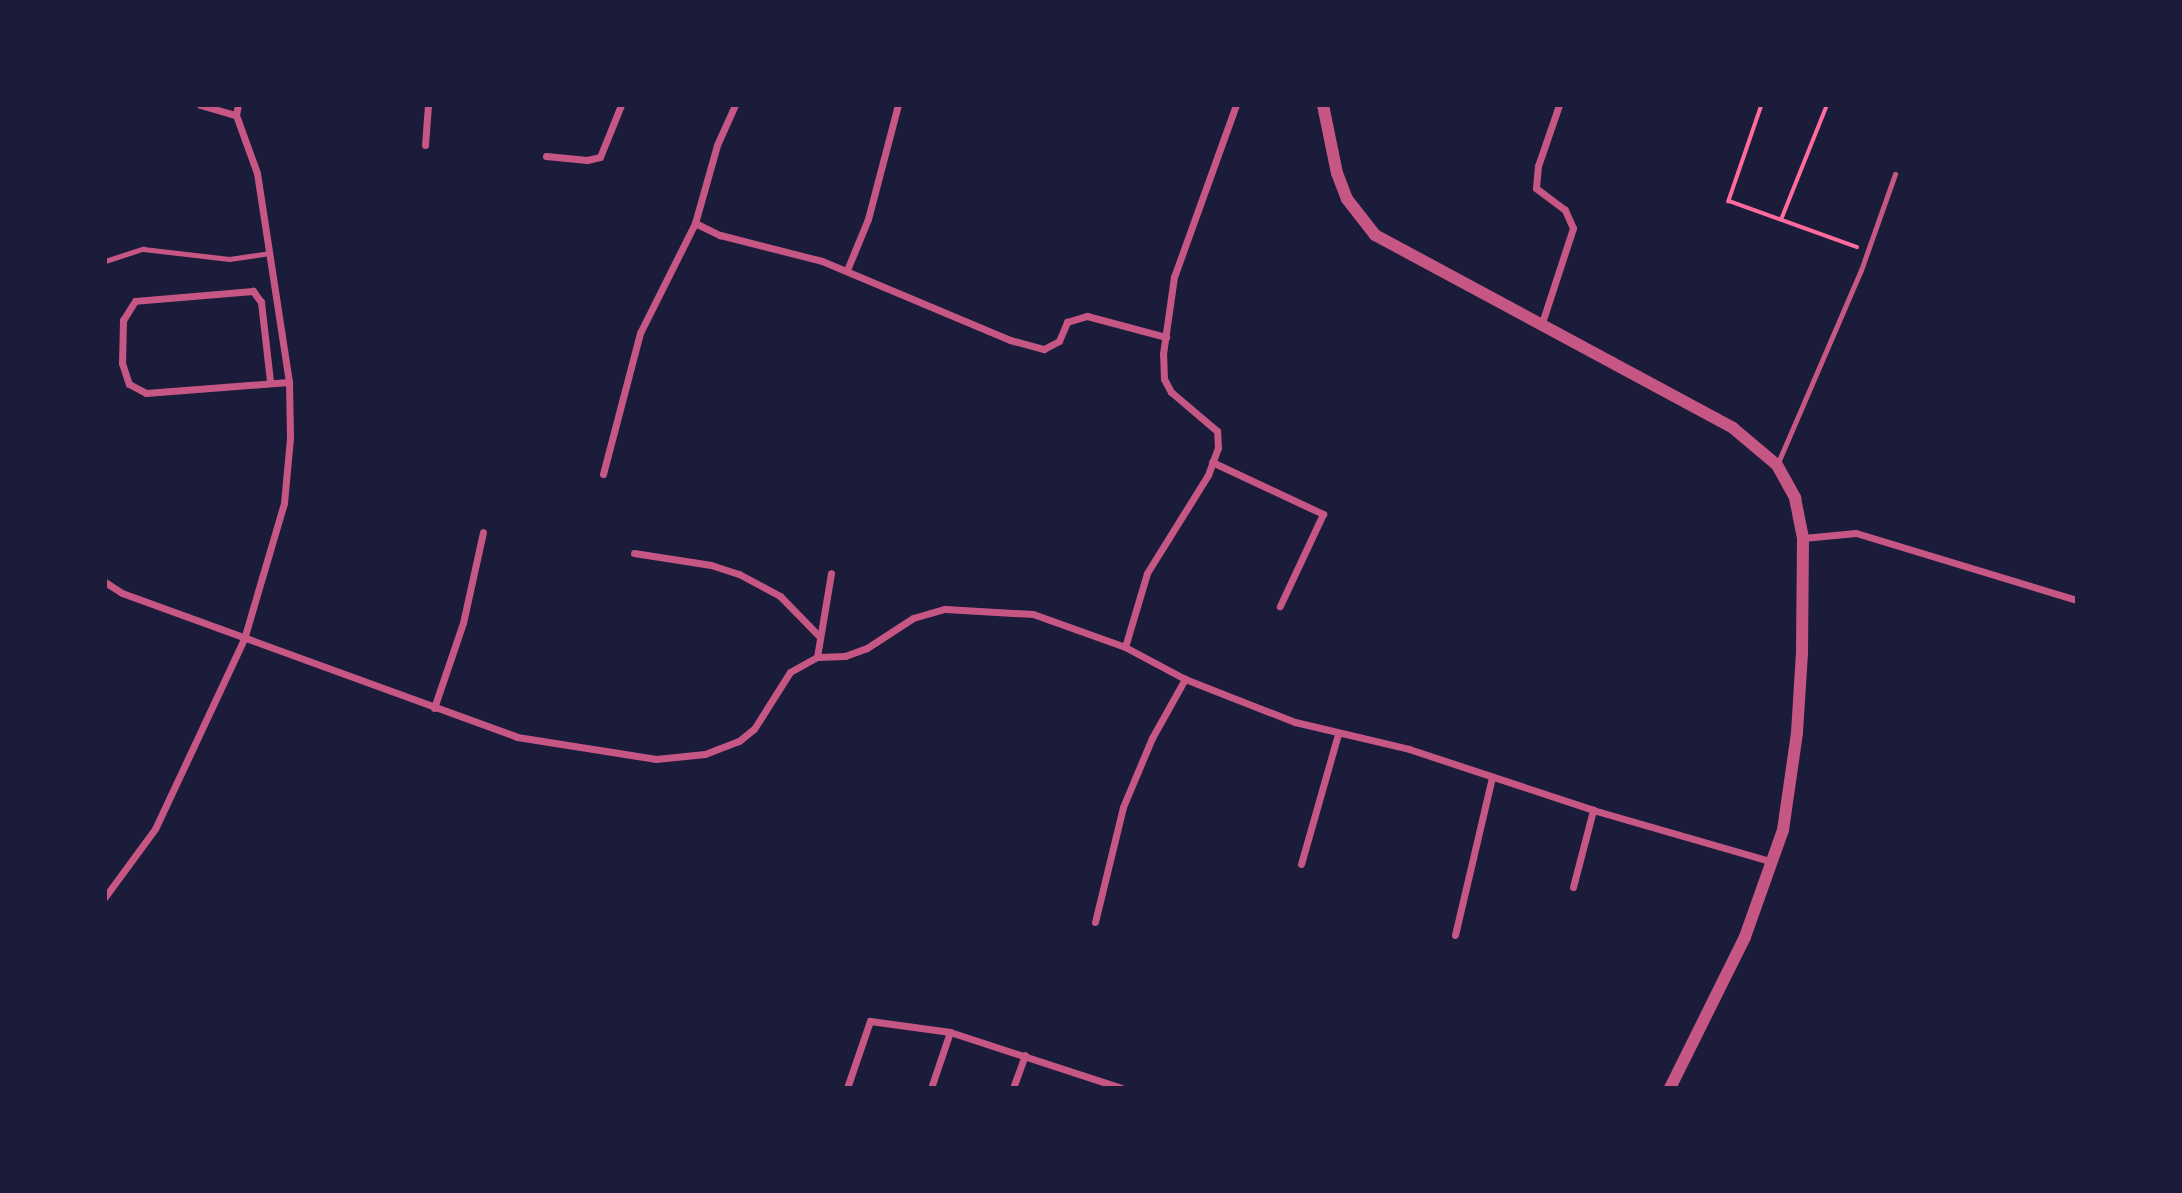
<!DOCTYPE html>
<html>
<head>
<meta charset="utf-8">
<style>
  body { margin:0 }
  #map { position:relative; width:2182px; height:1193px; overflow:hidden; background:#1b1b3a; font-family:Raleway,sans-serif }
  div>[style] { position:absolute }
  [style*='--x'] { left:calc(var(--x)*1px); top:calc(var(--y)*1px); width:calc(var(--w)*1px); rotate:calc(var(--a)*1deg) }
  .path>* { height:3.5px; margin:-1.75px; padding:0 1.75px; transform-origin:1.75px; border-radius:1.75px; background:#ff6b9d }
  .service>* { height:5px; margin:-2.5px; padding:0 2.5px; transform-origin:2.5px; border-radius:2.5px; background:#c65784 }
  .minor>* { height:7px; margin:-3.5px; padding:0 3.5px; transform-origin:3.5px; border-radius:3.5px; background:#c65784 }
  .tertiary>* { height:12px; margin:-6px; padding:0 6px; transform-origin:6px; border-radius:6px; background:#c65784 }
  span { translate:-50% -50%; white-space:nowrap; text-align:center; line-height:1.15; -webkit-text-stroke:6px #1b1b3a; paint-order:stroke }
  .frame { position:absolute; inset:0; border:107px solid #1b1b3a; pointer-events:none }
</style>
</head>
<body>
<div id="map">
  <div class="path">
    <div style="--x:1762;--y:105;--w:102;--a:109"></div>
    <div style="--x:1729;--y:201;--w:136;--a:19.8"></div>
    <div style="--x:1781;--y:220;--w:124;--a:-68.2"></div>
  </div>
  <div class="service">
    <div style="--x:105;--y:261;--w:40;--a:-18"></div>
    <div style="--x:143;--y:249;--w:87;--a:6.6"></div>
    <div style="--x:229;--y:259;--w:41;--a:-8.3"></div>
    <div style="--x:1777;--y:465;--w:212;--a:-66.7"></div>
    <div style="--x:1861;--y:270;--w:102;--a:-70.5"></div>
  </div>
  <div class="minor">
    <div style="--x:200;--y:105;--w:37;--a:16"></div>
    <div style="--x:425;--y:145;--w:40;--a:-85.7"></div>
    <div style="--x:546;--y:156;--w:41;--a:5.6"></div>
    <div style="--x:587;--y:160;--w:13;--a:-13"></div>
    <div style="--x:600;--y:157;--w:56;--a:-68"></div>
    <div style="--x:695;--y:223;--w:28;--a:26"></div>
    <div style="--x:720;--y:235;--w:105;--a:14.3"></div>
    <div style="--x:822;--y:261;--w:204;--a:22.8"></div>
    <div style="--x:1010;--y:340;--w:35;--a:15"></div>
    <div style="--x:1044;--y:349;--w:17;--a:-28"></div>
    <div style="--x:1059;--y:341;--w:21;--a:-67"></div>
    <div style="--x:1067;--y:322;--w:21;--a:-17"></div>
    <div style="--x:1087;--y:316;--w:82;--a:14.9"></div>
    <div style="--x:847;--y:270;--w:55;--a:-67.6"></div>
    <div style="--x:868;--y:219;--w:118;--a:-75.3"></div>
    <div style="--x:1541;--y:326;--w:103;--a:-71.9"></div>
    <div style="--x:1573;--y:228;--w:20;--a:-114"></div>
    <div style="--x:1565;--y:210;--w:36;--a:-143"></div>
    <div style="--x:1536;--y:188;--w:22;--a:-85"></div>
    <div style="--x:1538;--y:166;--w:65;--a:-71"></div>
    <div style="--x:270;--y:381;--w:80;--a:-96.5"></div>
    <div style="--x:261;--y:302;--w:14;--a:-126"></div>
    <div style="--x:253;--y:291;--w:118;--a:175.2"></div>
    <div style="--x:135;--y:301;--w:22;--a:122"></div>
    <div style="--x:123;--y:320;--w:43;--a:91.3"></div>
    <div style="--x:122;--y:363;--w:22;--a:72"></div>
    <div style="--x:129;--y:384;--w:19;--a:28"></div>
    <div style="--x:146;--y:393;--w:143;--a:-4.4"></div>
    <div style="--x:1212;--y:462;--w:123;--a:25.1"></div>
    <div style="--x:1323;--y:514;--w:102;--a:115.1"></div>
    <div style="--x:603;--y:474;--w:146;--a:-75.3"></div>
    <div style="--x:640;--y:333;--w:123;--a:-63.4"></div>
    <div style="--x:695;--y:223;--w:81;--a:-74.2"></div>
    <div style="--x:717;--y:145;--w:44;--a:-65.8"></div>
    <div style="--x:1803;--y:538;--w:53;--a:-5.4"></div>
    <div style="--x:1856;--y:533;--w:231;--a:16.9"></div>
    <div style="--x:634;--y:553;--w:78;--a:8.9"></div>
    <div style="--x:711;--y:565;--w:29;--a:18"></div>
    <div style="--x:739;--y:574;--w:47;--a:28.2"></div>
    <div style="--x:780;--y:596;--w:56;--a:45.7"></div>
    <div style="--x:105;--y:582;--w:20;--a:33"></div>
    <div style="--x:122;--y:593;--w:420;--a:20"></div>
    <div style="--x:517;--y:737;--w:141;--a:9"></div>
    <div style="--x:656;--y:759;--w:49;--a:-5.8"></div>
    <div style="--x:705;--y:754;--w:36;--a:-21"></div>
    <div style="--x:739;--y:741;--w:19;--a:-39"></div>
    <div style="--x:754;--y:729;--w:67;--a:-57.7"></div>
    <div style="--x:790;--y:672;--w:31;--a:-29"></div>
    <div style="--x:817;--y:657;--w:28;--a:-2"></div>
    <div style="--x:845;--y:656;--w:23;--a:-20"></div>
    <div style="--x:867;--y:648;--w:55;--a:-33.1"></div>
    <div style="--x:913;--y:618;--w:33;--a:-16"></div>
    <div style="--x:945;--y:609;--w:88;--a:3.3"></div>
    <div style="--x:1033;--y:614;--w:98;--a:19.7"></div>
    <div style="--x:1125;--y:647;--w:68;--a:28.1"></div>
    <div style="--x:1185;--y:679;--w:118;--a:21.4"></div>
    <div style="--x:1295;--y:722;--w:117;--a:13.3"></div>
    <div style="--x:1409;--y:749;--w:194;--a:18.3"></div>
    <div style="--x:1593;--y:810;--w:187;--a:16.1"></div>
    <div style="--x:1125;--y:647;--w:77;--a:-73.4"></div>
    <div style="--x:1147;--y:573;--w:115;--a:-58.1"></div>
    <div style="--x:1208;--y:475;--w:29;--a:-70"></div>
    <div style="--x:1218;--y:448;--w:17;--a:-93"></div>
    <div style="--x:1217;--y:431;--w:60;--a:-139.7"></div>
    <div style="--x:1171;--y:392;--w:15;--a:-118"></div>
    <div style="--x:1164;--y:379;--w:25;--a:-92"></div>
    <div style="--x:1163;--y:354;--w:78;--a:-81.9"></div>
    <div style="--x:1174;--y:277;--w:183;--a:-70.2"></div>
    <div style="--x:817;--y:657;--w:85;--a:-80.5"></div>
    <div style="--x:434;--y:708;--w:90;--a:-71.2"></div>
    <div style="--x:463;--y:623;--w:93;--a:-77.6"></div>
    <div style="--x:1301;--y:864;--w:135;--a:-74.1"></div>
    <div style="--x:1573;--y:887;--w:80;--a:-75.4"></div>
    <div style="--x:105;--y:897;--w:84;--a:-53.7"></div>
    <div style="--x:155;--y:829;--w:210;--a:-64.9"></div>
    <div style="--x:244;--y:639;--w:142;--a:-73.6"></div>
    <div style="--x:284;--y:503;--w:65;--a:-84.7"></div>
    <div style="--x:290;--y:438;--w:56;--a:-91"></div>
    <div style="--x:289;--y:382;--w:211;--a:-98.7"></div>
    <div style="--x:257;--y:173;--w:62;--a:-109.9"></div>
    <div style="--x:236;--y:115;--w:10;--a:-79"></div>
    <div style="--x:1095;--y:922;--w:118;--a:-76.3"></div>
    <div style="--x:1123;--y:807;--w:75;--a:-67.2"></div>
    <div style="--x:1152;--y:738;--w:68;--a:-60.8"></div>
    <div style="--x:1455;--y:935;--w:162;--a:-76.8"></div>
    <div style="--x:847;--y:1088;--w:71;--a:-71.1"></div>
    <div style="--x:870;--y:1021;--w:81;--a:7.8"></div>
    <div style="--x:950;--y:1032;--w:180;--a:18.1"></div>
    <div style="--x:931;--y:1088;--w:59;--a:-71.3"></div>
    <div style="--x:1013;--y:1088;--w:35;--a:-70"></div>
  </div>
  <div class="tertiary">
    <div style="--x:1323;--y:105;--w:69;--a:78.4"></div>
    <div style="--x:1337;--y:173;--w:28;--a:69"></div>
    <div style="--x:1347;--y:199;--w:46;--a:52.1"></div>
    <div style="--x:1375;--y:235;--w:407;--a:28.3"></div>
    <div style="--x:1733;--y:428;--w:57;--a:40.1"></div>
    <div style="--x:1777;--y:465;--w:38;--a:61"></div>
    <div style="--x:1795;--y:498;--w:41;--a:78.7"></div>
    <div style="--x:1803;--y:538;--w:115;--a:90.5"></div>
    <div style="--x:1802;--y:653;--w:80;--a:93.6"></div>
    <div style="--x:1797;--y:733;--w:98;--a:98.2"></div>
    <div style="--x:1783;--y:830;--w:114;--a:109.6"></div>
    <div style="--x:1745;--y:937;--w:169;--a:116.4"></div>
  </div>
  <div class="frame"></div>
</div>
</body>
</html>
